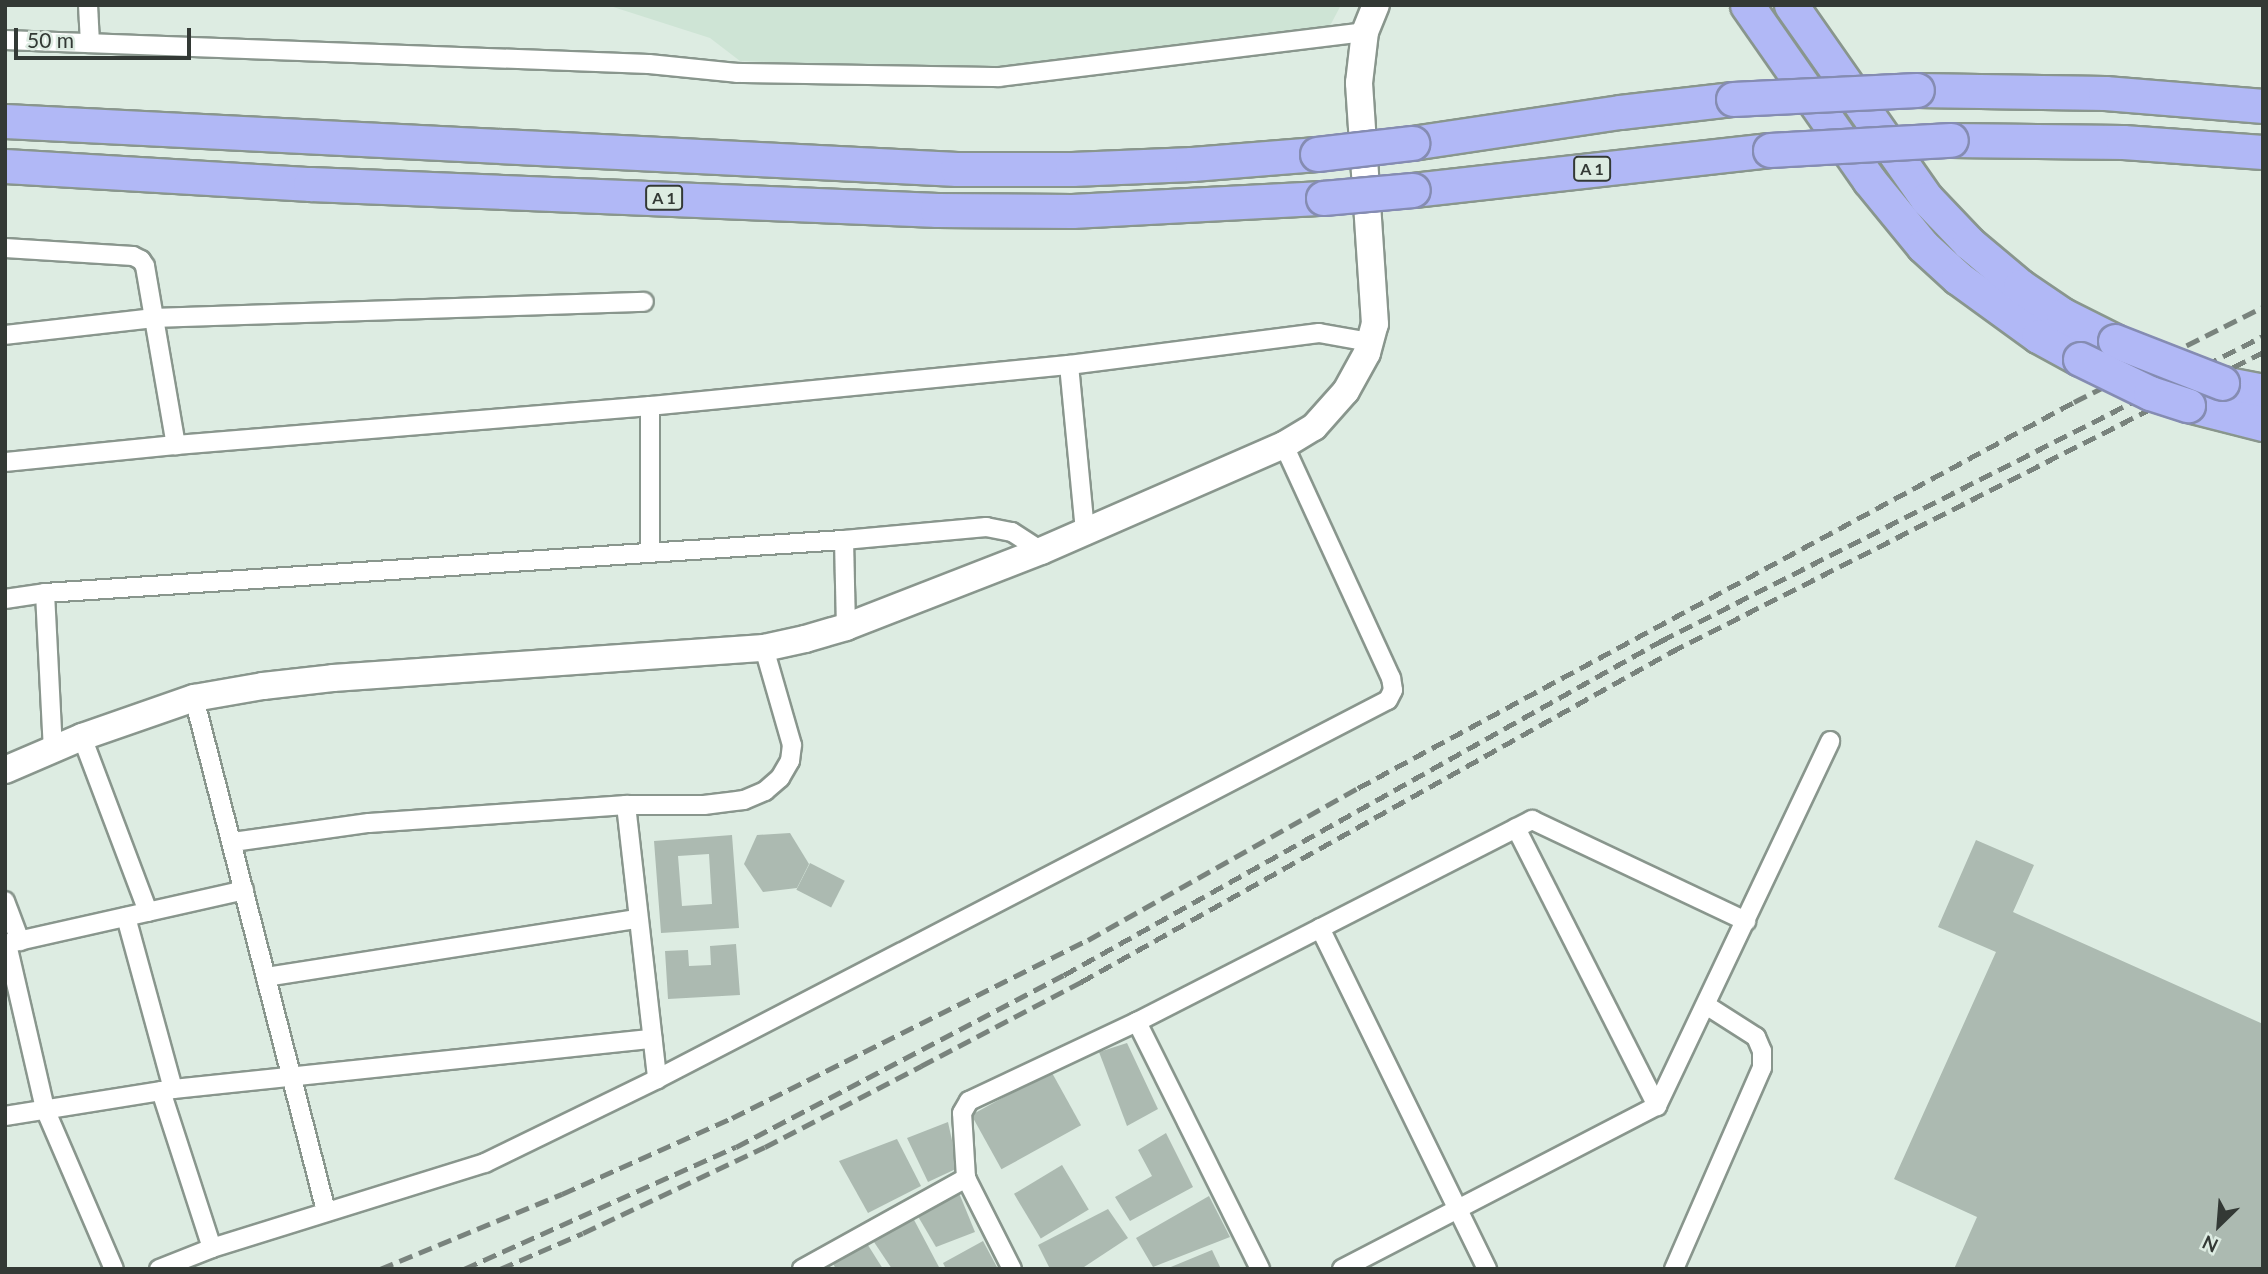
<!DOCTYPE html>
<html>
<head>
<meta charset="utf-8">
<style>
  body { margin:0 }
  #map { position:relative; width:2268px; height:1274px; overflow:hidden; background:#ddece2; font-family:Lato,sans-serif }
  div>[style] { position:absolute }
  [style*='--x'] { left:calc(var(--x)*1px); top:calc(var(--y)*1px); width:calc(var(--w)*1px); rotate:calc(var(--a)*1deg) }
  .built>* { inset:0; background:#cee4d5 }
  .building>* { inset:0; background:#acbab1; transform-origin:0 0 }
  .roads { filter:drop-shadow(2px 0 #89968d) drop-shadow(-2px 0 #89968d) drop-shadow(0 2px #89968d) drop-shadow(0 -2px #89968d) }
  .street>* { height:18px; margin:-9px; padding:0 9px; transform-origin:9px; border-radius:9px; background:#fff }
  .secondary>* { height:26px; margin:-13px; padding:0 13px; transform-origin:13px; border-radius:13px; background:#fff }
  .highway>* { height:33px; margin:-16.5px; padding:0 16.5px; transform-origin:16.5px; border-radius:16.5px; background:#b1b8f6 }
  .rail>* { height:5px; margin-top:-2.5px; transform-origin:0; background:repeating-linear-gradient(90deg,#79837d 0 14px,transparent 0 21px) }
  .bridges { filter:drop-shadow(2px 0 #858cb2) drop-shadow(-2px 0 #858cb2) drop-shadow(0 2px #858cb2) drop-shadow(0 -2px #858cb2) }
  .highway-bridge>* { height:33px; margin:-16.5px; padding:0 16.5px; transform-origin:16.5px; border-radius:16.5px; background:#b1b8f6 }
  span { translate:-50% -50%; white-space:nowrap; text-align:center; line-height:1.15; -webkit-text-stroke:5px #ddece2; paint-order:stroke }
  .shield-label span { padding:2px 5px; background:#ddece2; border:2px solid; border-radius:5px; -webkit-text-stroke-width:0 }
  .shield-label { font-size:16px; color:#333935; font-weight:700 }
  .frame { position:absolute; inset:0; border:7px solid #333935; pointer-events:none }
  .north { position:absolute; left:2184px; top:1190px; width:70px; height:70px; -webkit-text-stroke:5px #ddece2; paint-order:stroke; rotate:205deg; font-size:19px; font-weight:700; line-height:28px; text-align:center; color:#333935 }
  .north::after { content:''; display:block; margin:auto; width:24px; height:32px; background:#333935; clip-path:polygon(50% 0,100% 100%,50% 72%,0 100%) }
  .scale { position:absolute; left:14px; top:28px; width:177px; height:32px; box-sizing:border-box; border:4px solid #333935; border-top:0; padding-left:9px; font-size:21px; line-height:24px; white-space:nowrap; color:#333935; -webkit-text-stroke:5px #ddece2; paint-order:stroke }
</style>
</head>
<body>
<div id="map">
  <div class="built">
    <div style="clip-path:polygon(607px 5px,1341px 5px,1323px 39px,1090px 74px,740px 61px,710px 38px)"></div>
  </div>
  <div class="building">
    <div style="clip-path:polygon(790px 833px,809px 864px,797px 888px,763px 892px,744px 864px,757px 835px)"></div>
    <div style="clip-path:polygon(evenodd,732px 835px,739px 928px,661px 933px,654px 841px,732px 835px,709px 854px,712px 904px,682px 906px,678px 856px,709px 854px)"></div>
    <div style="clip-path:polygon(1976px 840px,2034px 865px,2013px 912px,2263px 1024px,2263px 1269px,1954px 1269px,1977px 1217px,1894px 1179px,1996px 952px,1938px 927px)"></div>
    <div style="left:810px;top:863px;width:39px;height:30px;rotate:27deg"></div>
    <div style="clip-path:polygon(736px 944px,740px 995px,668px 999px,665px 951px,688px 950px,689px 966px,711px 965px,710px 946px)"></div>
    <div style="clip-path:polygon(1127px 1043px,1158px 1109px,1127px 1126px,1099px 1052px)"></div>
    <div style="left:1051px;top:1071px;width:62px;height:91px;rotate:61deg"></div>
    <div style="clip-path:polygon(948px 1122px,958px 1168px,928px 1182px,907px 1138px)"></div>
    <div style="clip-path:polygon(1166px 1133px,1193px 1187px,1130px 1221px,1115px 1197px,1152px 1176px,1138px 1150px)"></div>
    <div style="clip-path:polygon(897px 1139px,921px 1186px,868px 1213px,839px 1161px)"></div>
    <div style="left:1062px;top:1165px;width:52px;height:56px;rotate:59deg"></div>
    <div style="clip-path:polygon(959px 1193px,975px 1232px,936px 1247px,916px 1213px)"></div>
    <div style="clip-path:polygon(1209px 1196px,1230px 1237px,1153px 1267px,1136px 1238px)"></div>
    <div style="clip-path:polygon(1108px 1209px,1128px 1238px,1081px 1269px,1050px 1269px,1038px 1245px)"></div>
    <div style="clip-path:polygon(912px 1216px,940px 1269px,892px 1269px,872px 1239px)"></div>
    <div style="clip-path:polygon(983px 1241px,998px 1269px,946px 1269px,943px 1263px)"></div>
    <div style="clip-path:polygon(866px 1242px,883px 1269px,836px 1269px,832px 1262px)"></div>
    <div style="clip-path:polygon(1212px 1250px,1221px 1269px,1166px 1269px)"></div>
  </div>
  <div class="roads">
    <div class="street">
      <div style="--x:88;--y:5;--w:38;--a:87"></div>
      <div style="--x:5;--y:40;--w:644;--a:2.13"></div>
      <div style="--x:649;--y:64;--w:88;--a:5.8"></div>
      <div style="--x:737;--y:73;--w:262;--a:0.9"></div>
      <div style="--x:999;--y:77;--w:369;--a:-7"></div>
      <div style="--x:5;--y:248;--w:128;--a:3.6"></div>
      <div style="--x:133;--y:256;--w:9;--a:27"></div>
      <div style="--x:141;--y:260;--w:7;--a:56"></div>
      <div style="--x:145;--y:266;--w:182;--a:80.2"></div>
      <div style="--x:5;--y:335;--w:150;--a:-6.5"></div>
      <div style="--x:154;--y:318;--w:490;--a:-1.9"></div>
      <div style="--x:1069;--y:365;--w:168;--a:84.5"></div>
      <div style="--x:650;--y:406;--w:147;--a:90"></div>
      <div style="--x:5;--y:462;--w:172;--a:-5.7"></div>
      <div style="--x:176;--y:445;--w:476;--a:-4.7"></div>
      <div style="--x:650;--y:406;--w:421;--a:-5.6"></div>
      <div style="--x:1069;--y:365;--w:252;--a:-7.3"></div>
      <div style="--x:1319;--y:333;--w:52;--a:10"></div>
      <div style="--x:844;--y:540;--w:87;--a:88.7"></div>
      <div style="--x:45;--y:593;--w:157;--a:87.1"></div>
      <div style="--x:5;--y:599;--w:40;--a:-8.5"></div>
      <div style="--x:45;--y:593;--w:801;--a:-3.8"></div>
      <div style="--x:844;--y:540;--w:143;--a:-5.2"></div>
      <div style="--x:986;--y:527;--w:26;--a:11"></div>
      <div style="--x:1012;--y:532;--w:35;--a:33"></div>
      <div style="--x:194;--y:698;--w:530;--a:75.57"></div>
      <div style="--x:82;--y:737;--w:187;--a:69.3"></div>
      <div style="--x:626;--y:805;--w:276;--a:83.5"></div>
      <div style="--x:1516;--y:828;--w:312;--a:63.1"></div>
      <div style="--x:233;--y:842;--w:137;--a:-8"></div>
      <div style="--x:369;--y:823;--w:258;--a:-4"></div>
      <div style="--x:626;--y:805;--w:78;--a:0"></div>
      <div style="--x:704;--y:805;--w:40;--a:-7.1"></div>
      <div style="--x:744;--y:800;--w:23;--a:-23"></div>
      <div style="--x:765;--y:791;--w:20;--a:-41"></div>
      <div style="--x:780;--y:778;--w:20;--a:-60"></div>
      <div style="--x:790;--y:761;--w:16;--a:-83"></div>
      <div style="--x:792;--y:745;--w:101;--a:-106.1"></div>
      <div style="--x:5;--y:901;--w:43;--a:69.4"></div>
      <div style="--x:126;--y:917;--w:178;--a:74.7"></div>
      <div style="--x:1320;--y:928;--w:380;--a:63.9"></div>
      <div style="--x:5;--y:944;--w:245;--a:-12.7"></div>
      <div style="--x:7;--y:944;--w:169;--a:77"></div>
      <div style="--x:45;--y:1109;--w:174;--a:66.7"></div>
      <div style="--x:266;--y:977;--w:376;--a:-8.9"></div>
      <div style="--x:1137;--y:1022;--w:276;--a:63.5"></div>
      <div style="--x:161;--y:1091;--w:165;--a:72"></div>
      <div style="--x:5;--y:1116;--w:170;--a:-9.1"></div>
      <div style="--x:173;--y:1089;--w:482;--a:-6"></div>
      <div style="--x:159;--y:1269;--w:57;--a:-21.6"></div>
      <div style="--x:212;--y:1248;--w:286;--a:-17.3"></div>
      <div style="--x:485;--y:1163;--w:191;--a:-26"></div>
      <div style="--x:657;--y:1079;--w:823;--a:-27.41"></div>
      <div style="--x:1388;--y:700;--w:11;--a:-63"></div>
      <div style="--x:1393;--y:690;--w:12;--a:-99"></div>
      <div style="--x:1391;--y:678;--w:256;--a:-114.7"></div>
      <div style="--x:802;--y:1269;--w:188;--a:-29"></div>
      <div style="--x:1012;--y:1269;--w:102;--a:-116.8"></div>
      <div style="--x:966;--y:1178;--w:65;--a:-93.5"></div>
      <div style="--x:962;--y:1113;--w:14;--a:-60"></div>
      <div style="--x:969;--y:1101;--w:186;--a:-25.2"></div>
      <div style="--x:1137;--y:1022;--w:444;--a:-27.1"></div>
      <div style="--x:1532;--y:820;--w:237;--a:25.3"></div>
      <div style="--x:1342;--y:1269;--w:355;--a:-27.4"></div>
      <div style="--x:1657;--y:1106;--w:404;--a:-64.6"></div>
      <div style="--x:1674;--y:1269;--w:219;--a:-66.4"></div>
      <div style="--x:1762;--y:1068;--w:17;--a:-90"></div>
      <div style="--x:1762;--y:1051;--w:15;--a:-113"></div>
      <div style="--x:1756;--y:1037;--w:59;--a:-147.4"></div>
    </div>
    <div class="secondary">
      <div style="--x:5;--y:770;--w:84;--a:-23.2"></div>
      <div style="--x:82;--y:737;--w:119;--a:-19.2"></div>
      <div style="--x:194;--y:698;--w:70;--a:-9.9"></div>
      <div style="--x:263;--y:686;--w:70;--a:-6.5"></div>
      <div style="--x:333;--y:678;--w:432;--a:-4"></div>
      <div style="--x:764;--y:648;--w:42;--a:-12.4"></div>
      <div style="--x:805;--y:639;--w:43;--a:-16.3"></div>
      <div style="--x:846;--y:627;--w:209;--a:-21.3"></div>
      <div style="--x:1041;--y:551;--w:265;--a:-23.6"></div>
      <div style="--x:1284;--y:445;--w:35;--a:-31"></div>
      <div style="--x:1314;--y:427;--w:48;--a:-48.4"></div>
      <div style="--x:1346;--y:391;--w:43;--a:-61.1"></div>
      <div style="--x:1367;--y:353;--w:30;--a:-75"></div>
      <div style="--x:1375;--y:324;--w:242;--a:-93.8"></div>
      <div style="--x:1359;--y:83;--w:51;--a:-83.3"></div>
      <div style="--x:1365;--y:32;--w:29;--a:-68"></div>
    </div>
    <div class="highway">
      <div style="--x:1747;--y:5;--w:213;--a:55.1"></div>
      <div style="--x:1869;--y:180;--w:85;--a:50.7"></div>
      <div style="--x:1923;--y:246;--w:47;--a:42.4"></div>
      <div style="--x:1958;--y:278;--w:99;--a:35.9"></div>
      <div style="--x:2038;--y:336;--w:48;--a:28.7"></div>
      <div style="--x:1791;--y:5;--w:237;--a:55"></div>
      <div style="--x:1927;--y:199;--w:61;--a:46.3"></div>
      <div style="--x:1969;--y:243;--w:67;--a:40.1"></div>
      <div style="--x:2020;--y:286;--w:52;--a:34"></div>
      <div style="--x:2063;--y:315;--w:58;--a:26.6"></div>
      <div style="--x:1917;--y:90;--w:188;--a:0.9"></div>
      <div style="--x:2105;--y:93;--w:159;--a:4.7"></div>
      <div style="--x:5;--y:121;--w:953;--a:2.89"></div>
      <div style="--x:957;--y:169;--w:115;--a:0"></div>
      <div style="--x:1072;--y:169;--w:120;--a:-2.4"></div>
      <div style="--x:1192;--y:164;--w:125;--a:-4.6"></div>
      <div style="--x:1951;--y:140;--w:172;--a:0.7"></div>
      <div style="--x:2123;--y:142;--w:140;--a:4.1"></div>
      <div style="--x:1412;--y:143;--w:210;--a:-8.5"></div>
      <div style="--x:1620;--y:112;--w:114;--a:-6.6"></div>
      <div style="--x:5;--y:166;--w:306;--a:3.4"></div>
      <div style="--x:310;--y:184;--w:628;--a:2.37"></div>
      <div style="--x:937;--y:210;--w:135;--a:0.4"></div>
      <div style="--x:1072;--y:211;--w:251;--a:-3"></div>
      <div style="--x:1413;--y:190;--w:359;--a:-6.4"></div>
      <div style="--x:2222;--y:383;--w:42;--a:11"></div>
      <div style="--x:2188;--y:405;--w:77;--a:14.2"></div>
    </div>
  </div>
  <div class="rail">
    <div style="--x:380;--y:1269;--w:197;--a:-22.4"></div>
    <div style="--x:562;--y:1194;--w:186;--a:-24.1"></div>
    <div style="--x:732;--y:1118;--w:398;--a:-26.6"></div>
    <div style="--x:1088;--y:940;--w:310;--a:-29.4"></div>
    <div style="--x:1358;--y:788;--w:813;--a:-28.33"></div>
    <div style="--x:2074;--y:402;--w:212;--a:-26.7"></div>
    <div style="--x:464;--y:1269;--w:298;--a:-24.2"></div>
    <div style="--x:736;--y:1147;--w:370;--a:-27.7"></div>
    <div style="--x:1064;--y:975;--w:684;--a:-29.23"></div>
    <div style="--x:1661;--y:641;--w:675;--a:-26.87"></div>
    <div style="--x:500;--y:1269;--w:90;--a:-23.4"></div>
    <div style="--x:583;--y:1233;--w:201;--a:-25.3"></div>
    <div style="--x:765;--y:1147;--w:176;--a:-27.4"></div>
    <div style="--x:921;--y:1066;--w:181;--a:-27.7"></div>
    <div style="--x:1081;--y:982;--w:676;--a:-29.22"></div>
    <div style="--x:1671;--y:652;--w:664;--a:-26.87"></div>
  </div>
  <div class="bridges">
    <div class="highway-bridge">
      <div style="--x:1733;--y:99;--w:184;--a:-2.8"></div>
      <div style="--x:1770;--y:150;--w:181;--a:-3.2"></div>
      <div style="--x:1317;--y:154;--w:96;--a:-6.6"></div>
      <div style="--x:1323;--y:198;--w:90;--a:-5.1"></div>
      <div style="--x:2115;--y:341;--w:115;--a:21.4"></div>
      <div style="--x:2080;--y:359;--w:78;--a:25.9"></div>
      <div style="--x:2150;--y:393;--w:40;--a:18"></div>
    </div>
  </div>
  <div class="shield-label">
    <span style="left:1592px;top:169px">A 1</span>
    <span style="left:664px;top:198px">A 1</span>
  </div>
  <div class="frame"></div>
  <div class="north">N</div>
  <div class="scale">50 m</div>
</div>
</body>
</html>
